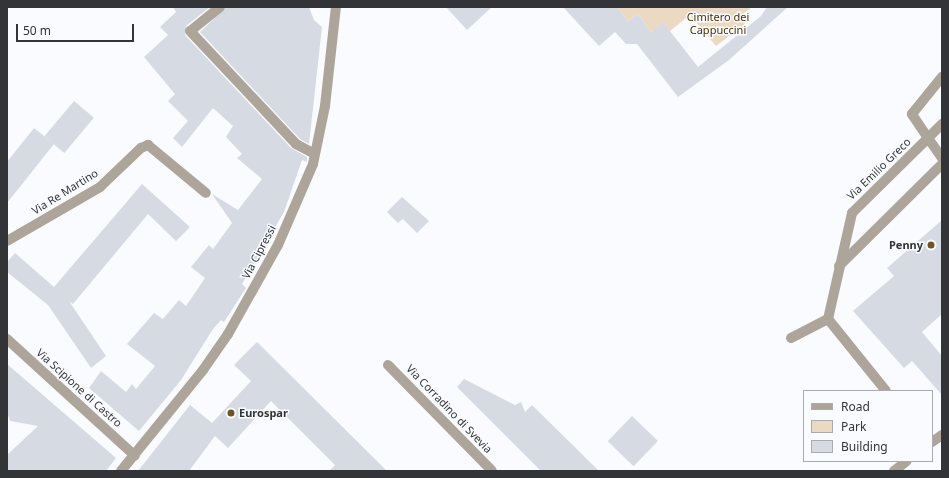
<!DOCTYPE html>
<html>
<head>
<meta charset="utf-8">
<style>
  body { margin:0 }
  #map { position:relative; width:949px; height:478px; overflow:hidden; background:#f9fbfe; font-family:"Noto Sans",sans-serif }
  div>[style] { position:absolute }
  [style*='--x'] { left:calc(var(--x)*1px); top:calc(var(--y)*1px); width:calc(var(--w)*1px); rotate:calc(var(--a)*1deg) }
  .green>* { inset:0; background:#ebd9c1 }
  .building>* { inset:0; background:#d6dbe3; transform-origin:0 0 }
  .minor>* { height:10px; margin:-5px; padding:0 5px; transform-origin:5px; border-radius:5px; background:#aea59a }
  .dots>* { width:11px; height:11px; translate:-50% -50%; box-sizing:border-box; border:2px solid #f9fbfe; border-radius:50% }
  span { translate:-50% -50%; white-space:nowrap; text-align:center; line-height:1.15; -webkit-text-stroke:3px #f9fbfe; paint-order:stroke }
  .park-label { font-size:11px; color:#4c3100 }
  .street-label { font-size:11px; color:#323437 }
  .poi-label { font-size:11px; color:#323437; font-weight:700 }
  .right { translate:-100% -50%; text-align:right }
  .left { translate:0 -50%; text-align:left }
  .frame { position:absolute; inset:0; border:8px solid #323437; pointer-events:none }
  .legend { position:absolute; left:803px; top:390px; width:130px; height:72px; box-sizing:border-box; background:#f9fbfe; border:1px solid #a9abae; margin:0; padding:5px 7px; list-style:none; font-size:12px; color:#323437 }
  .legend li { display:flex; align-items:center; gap:8px; height:20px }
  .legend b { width:20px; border:1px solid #a9abae }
  .scale { position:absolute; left:16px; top:24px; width:118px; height:18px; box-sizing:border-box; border:2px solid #323437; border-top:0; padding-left:5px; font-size:12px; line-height:14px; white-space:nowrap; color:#323437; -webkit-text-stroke:3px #f9fbfe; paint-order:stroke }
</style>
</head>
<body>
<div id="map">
  <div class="green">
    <div style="clip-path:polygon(617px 7px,752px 7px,739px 17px,745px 24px,716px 46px,690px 15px,670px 31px,663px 23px,651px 32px,638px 14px,628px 21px)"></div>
  </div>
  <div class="building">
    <div style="clip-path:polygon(173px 7px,210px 7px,186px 26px,185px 35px,291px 148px,307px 157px,307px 162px,302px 160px,284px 212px,242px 284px,246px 288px,224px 322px,221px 320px,213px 329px,181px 380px,139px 431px,89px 388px,101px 371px,126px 392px,132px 384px,136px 389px,155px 366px,127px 344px,154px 313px,163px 319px,179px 300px,186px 306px,205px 278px,191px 267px,209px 245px,213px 249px,232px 223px,212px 194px,238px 210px,262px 179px,237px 158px,242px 154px,226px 137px,233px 126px,213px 108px,182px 147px,173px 138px,188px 121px,168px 101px,175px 94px,144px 57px,168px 35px,160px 27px,176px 12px)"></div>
    <div style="clip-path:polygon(226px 7px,309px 7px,314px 20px,322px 27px,309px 144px,300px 139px,200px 32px)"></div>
    <div style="clip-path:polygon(446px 7px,492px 7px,467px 30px)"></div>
    <div style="clip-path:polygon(563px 7px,617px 7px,628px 21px,638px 14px,651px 32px,663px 22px,698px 67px,761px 16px,767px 7px,788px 7px,729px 60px,678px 97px,637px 44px,626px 44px,615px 32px,599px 46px)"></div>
    <div style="left:74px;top:101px;width:26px;height:46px;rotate:40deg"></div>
    <div style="clip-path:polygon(34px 128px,54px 144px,7px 203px,7px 162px)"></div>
    <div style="clip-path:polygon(142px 184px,190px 227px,176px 241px,148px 214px,73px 304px,69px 301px,106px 356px,91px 368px,48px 305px,7px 272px,7px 262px,15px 253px,54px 287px)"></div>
    <div style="clip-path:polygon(402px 197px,429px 221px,417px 233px,403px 219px,398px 223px,387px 212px)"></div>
    <div style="clip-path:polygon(942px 220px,942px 314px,922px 332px,942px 356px,942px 395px,912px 361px,904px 368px,853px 311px,894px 276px,887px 268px)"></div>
    <div style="clip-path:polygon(257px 342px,387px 471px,329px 471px,335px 465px,271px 401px,228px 448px,215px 436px,189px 471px,138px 471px,190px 405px,212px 423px,251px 381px,234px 365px)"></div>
    <div style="clip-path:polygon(7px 364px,116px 458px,106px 471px,7px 471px,7px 455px,38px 426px,10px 421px,7px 412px)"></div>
    <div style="clip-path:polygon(464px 379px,515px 405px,521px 402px,525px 412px,532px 405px,599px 471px,541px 471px,457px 387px)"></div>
    <div style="left:632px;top:416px;width:36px;height:35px;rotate:44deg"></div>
  </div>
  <div class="minor">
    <div style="--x:220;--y:7;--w:38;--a:141"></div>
    <div style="--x:190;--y:31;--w:155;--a:46.8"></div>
    <div style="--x:296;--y:144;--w:21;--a:28"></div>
    <div style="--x:942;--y:124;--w:20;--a:135"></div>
    <div style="--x:928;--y:138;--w:24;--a:55"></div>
    <div style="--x:7;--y:241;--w:108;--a:-30.1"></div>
    <div style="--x:100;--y:187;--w:57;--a:-43.6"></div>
    <div style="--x:141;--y:148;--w:8;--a:-23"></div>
    <div style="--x:148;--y:145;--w:75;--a:39.6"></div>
    <div style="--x:839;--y:266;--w:145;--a:-44.7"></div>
    <div style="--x:828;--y:319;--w:109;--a:-77.2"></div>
    <div style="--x:852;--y:213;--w:107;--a:-44.6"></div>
    <div style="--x:928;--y:138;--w:29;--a:-124"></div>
    <div style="--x:912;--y:114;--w:48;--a:-51"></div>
    <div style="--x:791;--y:338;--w:42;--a:-27.2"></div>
    <div style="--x:828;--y:319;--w:92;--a:51.1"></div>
    <div style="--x:7;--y:339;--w:173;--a:42.4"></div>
    <div style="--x:388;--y:365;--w:148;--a:45.5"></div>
    <div style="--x:932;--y:442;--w:12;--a:-35"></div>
    <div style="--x:121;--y:471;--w:130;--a:-50.9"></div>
    <div style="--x:203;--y:370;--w:44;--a:-55.2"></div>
    <div style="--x:228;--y:334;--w:102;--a:-60.7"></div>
    <div style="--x:278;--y:245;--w:88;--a:-66.6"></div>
    <div style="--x:313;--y:164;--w:59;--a:-78.3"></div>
    <div style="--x:325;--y:106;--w:100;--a:-83.7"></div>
    <div style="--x:894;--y:471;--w:16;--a:-38"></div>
  </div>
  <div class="dots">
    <div style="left:931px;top:245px;background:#705326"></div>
    <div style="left:231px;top:413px;background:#705326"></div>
  </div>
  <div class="park-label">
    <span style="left:718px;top:24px">Cimitero dei<br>Cappuccini</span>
  </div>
  <div class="street-label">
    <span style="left:879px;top:169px;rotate:-44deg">Via Emilio Greco</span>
    <span style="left:65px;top:192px;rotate:-32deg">Via Re Martino</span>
    <span style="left:259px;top:252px;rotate:-62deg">Via Cipressi</span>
    <span style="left:79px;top:388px;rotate:42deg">Via Scipione di Castro</span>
    <span style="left:449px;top:409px;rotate:46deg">Via Corradino di Svevia</span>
  </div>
  <div class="poi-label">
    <span class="right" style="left:923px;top:245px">Penny</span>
    <span class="left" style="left:239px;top:413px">Eurospar</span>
  </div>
  <div class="frame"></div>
  <ul class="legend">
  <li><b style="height:5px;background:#aea59a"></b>Road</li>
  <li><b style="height:11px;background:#ebd9c1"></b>Park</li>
  <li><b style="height:11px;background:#d6dbe3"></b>Building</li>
  </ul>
  <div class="scale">50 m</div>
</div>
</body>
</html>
